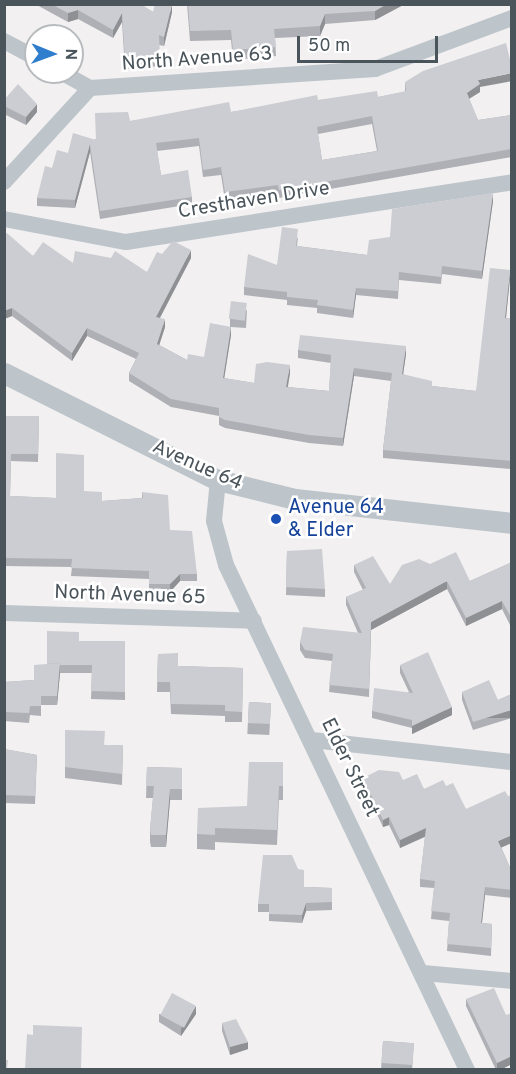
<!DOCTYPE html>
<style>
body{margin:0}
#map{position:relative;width:516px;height:1074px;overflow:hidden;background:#f2f0f0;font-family:Overpass,sans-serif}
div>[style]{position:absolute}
.minor>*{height:16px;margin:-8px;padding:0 8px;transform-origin:8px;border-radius:8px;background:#bdc5cb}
.tertiary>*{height:21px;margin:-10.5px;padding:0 10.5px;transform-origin:10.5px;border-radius:10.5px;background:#bdc5cb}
.wall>*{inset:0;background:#afb0b5;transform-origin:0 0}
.shaded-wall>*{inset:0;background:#8e9093;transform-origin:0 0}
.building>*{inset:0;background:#cbcdd2;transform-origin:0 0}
.dots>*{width:16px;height:16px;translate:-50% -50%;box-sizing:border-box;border:3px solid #fff;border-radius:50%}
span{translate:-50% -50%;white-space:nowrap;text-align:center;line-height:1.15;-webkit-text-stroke:5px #fff;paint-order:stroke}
.street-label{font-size:20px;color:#4a545b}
.transit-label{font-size:20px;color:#164399}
.left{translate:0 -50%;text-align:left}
.frame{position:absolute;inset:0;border:6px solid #4a545b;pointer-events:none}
.north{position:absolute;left:24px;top:24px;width:60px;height:60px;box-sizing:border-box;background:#fff;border:2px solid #b7bbbd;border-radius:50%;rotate:91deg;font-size:16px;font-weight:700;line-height:24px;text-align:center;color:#4a545b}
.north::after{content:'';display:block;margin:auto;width:21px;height:27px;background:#2f7ecd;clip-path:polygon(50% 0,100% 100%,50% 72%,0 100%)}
.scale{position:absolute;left:297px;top:36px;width:141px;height:27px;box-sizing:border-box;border:3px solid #4a545b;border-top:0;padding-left:8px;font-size:18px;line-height:21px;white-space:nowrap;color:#4a545b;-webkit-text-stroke:4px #fff;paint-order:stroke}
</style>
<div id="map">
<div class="minor">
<i style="left:4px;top:41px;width:36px;rotate:28deg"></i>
<i style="left:61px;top:72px;width:33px;rotate:29deg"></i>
<i style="left:90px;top:88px;width:286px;rotate:-3.8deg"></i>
<i style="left:375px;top:69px;width:146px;rotate:-20.4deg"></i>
<i style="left:4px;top:182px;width:127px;rotate:-47.5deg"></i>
<i style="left:4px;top:219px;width:124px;rotate:10.7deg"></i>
<i style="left:126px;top:242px;width:391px;rotate:-8.8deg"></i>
<i style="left:218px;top:480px;width:41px;rotate:95.6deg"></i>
<i style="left:214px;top:521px;width:46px;rotate:74.7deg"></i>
<i style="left:226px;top:565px;width:560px;rotate:64.49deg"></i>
<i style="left:4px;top:613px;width:250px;rotate:1.8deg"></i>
<i style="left:312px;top:740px;width:201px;rotate:6.3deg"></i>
<i style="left:423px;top:973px;width:89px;rotate:5.1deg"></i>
</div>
<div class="tertiary">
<i style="left:4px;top:373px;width:239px;rotate:26.6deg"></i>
<i style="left:218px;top:480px;width:79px;rotate:13.9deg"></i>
<i style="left:295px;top:499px;width:218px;rotate:6.3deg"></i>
</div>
<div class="wall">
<i style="clip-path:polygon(35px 4px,140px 4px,153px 12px,172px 12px,164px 46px,159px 45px,160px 66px,125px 69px,122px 22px,113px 38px,78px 19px,68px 22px)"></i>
<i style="clip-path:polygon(187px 4px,405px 4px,375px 20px,325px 24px,320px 36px,275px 38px,276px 56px,233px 60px,231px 40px,190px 41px)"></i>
<i style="clip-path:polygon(evenodd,405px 82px,480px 87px,480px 92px,469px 99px,478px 120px,512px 115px,512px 157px,279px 198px,278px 193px,225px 200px,221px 175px,203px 177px,199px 146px,157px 151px,161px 175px,192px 197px,192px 204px,100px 219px,90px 152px,75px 208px,37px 206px,37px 198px,52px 168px,68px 153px,96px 139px,130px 121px,231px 112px,318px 100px,378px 97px,405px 92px,405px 82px,372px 124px,377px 151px,322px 160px,318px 134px,372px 124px)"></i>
<i style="clip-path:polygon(4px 100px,37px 112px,26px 125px,4px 114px)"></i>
<i style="clip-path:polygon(493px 201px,482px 279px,442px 274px,441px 284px,399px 280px,398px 299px,356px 295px,353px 318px,317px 313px,317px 308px,287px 305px,287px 300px,244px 295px,244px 287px,277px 265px,298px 237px,297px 246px,367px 255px,390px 237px)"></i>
<i style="clip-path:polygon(4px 236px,33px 256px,73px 263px,147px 272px,162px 254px,191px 258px,160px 318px,165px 327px,159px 345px,187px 360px,204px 357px,230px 327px,230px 319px,247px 310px,246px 328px,231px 327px,231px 335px,224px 378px,254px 383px,290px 373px,288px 387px,329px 391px,331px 363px,298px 358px,298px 350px,406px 354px,403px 374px,432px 386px,476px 391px,510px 278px,506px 318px,512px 319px,512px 476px,511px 469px,383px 458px,383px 450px,391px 381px,354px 376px,343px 446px,309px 443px,225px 428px,219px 425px,219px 416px,171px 407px,129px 381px,129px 373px,136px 359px,87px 336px,72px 361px,12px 316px,4px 319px)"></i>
<i style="clip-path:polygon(4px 416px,39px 416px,38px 462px,11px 461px,10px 496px,56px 498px,84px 491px,102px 501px,142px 498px,142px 492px,170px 530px,197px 574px,197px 581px,180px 581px,170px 592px,149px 592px,149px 579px,71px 576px,72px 567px,4px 566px)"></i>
<i style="clip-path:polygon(287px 551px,325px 589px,325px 597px,286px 595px)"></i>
<i style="clip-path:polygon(512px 562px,511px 627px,502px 609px,466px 626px,447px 589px,371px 630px,369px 697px,329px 692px,332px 661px,305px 658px,300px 650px,300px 642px,358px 633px,346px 605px,346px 597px,363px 590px,354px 572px,354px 565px,390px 584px,470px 581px)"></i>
<i style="clip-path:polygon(79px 641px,125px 641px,125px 700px,91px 699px,92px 673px,60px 673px,57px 705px,41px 705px,41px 716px,30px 715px,29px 723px,4px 721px,4px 682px,34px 680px,47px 664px)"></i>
<i style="clip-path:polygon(158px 654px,178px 666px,243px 668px,242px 722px,225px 722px,225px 716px,171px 714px,170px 692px,157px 692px)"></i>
<i style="clip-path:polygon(400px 665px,452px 715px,412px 734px,412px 728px,372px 718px,372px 711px,409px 692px,400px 673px)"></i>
<i style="clip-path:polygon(462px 692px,498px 700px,512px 694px,512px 718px,473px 730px,462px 700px)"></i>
<i style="left:249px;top:702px;width:22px;height:32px;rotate:3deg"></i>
<i style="clip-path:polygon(65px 730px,105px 745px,123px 745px,122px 785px,65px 778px)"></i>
<i style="clip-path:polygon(4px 749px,37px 755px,35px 804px,4px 803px)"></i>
<i style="clip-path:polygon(283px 762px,283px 800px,279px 800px,277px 845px,215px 842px,215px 850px,197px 849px,197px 834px,247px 806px)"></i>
<i style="clip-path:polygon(147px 767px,182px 768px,182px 800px,170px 800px,166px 847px,151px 847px,150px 842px,150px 830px,153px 798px,146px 798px)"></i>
<i style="clip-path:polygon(363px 778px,403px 780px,424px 789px,446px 786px,466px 809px,501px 847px,512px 872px,512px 898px,485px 895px,482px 923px,492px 924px,491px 956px,447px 951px,449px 921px,431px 919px,434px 888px,420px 887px,420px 879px,425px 837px,400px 848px,389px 825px,383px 827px,363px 785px)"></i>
<i style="clip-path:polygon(304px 887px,332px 888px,332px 910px,306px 911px,302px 923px,269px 921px,269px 912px,258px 912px,258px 904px)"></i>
<i style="clip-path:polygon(466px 999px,506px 1015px,512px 1064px,500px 1070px,496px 1070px,466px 1006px)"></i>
<i style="clip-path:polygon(159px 1014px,196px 1014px,181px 1036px,159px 1022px)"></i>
<i style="clip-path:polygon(222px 1023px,248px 1049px,230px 1055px,222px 1031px)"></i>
<i style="left:383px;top:1041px;width:31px;height:29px;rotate:4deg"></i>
</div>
<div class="shaded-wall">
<i style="clip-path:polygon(172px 4px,172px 12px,164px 46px,164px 37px)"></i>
<i style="clip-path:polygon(387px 4px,405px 4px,375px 20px,375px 11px)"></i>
<i style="clip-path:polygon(78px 10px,78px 19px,68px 22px,68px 13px)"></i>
<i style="clip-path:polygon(122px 13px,122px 22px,113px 38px,113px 30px)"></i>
<i style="clip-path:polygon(325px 14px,325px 24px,320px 36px,320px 26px)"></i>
<i style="clip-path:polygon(512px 73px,512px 81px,480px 87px,480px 92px,467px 100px,467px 93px,478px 80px)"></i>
<i style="clip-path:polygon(37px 104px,37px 112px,26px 125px,26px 117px)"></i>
<i style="clip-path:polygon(90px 144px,90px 152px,75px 208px,75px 200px)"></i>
<i style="clip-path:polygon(493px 193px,493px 201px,482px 279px,482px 271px)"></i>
<i style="clip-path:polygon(191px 250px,191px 258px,156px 325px,156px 317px)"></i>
<i style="clip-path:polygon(510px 270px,510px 278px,505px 327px,505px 318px)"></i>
<i style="clip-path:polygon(356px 288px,356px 295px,353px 318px,353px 310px)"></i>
<i style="clip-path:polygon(12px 308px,12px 316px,4px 319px,4px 311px)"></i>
<i style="clip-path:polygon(165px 319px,165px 327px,157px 352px,157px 344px)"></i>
<i style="clip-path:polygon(231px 327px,231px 335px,223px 386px,223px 378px)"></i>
<i style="clip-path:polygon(87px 328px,87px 336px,72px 361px,72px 353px)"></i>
<i style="clip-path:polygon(406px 346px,406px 354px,402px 382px,402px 374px)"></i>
<i style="clip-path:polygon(290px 365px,290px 373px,286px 395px,286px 387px)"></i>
<i style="clip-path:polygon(354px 368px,354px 376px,343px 446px,343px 438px)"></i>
<i style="clip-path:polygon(180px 574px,180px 581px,170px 592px,170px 584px)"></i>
<i style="clip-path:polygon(447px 581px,447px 589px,371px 630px,369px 697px,371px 622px)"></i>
<i style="clip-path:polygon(502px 601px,502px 609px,466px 626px,466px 618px)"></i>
<i style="clip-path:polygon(60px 663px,60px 673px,57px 705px,57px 696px)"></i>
<i style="clip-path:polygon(452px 707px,452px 715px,412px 734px,412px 726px)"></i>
<i style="left:512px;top:710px;width:8px;height:41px;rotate:90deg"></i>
<i style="clip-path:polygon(170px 789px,170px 800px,166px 847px,166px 835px)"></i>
<i style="clip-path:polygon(389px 817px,389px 825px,383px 827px,383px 820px)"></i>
<i style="clip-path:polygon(426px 828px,426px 836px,400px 848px,400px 840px)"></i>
<i style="clip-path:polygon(512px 835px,512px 843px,498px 849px,498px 841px)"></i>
<i style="clip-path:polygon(485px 887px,485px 895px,481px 931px,481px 923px)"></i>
<i style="clip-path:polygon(306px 903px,306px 911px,302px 923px,302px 915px)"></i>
<i style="clip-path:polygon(196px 1006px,196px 1014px,181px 1036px,181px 1029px)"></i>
<i style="clip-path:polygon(248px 1042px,248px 1049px,230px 1055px,230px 1047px)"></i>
<i style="clip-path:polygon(512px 1056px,512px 1064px,500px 1070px,497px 1070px,497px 1063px)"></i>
</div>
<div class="building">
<i style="clip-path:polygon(51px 4px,140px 4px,153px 12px,155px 4px,172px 4px,164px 37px,159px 35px,160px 57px,125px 60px,122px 13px,113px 30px,78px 10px,68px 13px)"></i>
<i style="clip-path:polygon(188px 4px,387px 4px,375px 11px,325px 14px,320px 26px,274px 29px,276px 47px,233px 50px,231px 30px,190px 31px)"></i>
<i style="clip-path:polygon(evenodd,506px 43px,512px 68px,512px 73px,478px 80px,480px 84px,467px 93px,478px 120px,512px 115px,512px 149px,279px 190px,278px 185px,225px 192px,221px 167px,203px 170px,199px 138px,156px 143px,161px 175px,188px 170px,192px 197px,100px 211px,90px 144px,75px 200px,37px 198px,45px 166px,52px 168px,57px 150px,68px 153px,73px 133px,96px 140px,95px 113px,128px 112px,130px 121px,229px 102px,231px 112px,317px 95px,318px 100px,377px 91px,378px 97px,406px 91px,405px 82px,423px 71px,506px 43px,372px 116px,378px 151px,322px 160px,317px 127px,372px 116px)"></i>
<i style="clip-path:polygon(18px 84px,37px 104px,26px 117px,4px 106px,4px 100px)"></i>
<i style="clip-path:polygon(493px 193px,482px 271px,442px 266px,441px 277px,399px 272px,398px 291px,356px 288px,353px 310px,317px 305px,318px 300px,287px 297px,287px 292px,244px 287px,248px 254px,277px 265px,282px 227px,298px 229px,296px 246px,367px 255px,369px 240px,390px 237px,392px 209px)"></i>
<i style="clip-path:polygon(7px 233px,33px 256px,43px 242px,73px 263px,75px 251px,111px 258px,115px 251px,147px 272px,157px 252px,162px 254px,173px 241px,191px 250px,156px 317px,165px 319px,157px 344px,187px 360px,188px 354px,204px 357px,210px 323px,231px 327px,223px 378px,254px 383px,256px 364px,267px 362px,290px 365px,286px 387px,329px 391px,331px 355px,298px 350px,300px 335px,406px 346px,402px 374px,432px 381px,432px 386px,476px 391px,490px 268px,510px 270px,505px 318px,512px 319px,512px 461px,383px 450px,392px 373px,354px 368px,343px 438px,309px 435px,225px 420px,219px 417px,219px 408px,171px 399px,129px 373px,139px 353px,87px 328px,72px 353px,12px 308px,4px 311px,4px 236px)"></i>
<i style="left:231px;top:301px;width:16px;height:18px;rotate:7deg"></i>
<i style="clip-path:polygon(4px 416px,39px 416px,38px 454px,11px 454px,10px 496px,56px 498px,56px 453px,84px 455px,84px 491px,102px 492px,102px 501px,143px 498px,142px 492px,168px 495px,170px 530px,192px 531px,197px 574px,180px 574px,170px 584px,149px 584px,149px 571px,71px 568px,72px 559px,4px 558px)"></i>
<i style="clip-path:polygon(322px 549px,325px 589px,286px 587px,287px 551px)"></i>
<i style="clip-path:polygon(456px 552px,470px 581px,512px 562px,512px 619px,502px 601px,466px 618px,447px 581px,371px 622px,369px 689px,329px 685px,333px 654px,305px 650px,300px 642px,303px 627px,362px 633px,346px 597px,366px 588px,354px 565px,373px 556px,390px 584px,402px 565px,419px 559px,430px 564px)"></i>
<i style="clip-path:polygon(47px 631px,79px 632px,79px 641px,125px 641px,125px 692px,91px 691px,92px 665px,60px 665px,60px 663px,47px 664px)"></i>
<i style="clip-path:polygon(428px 652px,452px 707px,412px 726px,412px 720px,372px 711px,374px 688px,413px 693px,400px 665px)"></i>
<i style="clip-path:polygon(178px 653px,178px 666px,243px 668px,242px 712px,225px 711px,225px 705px,171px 704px,170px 682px,157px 682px,158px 654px)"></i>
<i style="clip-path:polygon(60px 663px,57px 696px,41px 696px,41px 706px,30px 706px,29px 713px,4px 712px,4px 682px,34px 680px,34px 665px)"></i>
<i style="clip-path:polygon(489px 680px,498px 700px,512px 694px,512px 710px,473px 722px,462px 692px)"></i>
<i style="left:249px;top:702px;width:22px;height:21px;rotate:3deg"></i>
<i style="clip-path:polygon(65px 730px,105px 731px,104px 745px,123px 745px,122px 774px,65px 767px)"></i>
<i style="clip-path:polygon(4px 749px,37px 755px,35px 796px,4px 795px)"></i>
<i style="clip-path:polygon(249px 762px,283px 762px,283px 786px,279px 786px,277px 830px,215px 828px,215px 835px,197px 834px,198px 808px,247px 806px)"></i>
<i style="clip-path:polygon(147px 767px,182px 768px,182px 789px,170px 789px,166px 835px,151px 835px,150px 830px,154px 786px,146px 786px)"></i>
<i style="clip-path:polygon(379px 770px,399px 772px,403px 780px,417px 774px,424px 789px,443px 780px,446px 786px,453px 783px,466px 809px,505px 791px,508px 796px,512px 795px,512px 835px,498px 841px,512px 872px,512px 890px,485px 887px,481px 923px,492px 924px,491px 948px,447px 944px,450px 913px,431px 911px,435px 881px,420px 879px,426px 828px,400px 840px,389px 817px,383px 820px,363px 778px)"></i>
<i style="clip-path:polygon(263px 855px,292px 855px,298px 869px,304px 870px,304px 887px,332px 888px,332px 902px,306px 903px,302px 915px,269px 914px,269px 904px,258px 904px)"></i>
<i style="clip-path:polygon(494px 988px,506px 1015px,512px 1013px,512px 1056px,497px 1063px,466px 999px)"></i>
<i style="left:172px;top:993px;width:27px;height:25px;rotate:28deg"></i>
<i style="clip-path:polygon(236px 1019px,248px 1042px,230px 1047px,222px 1023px)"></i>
<i style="clip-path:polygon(33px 1025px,82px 1027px,81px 1070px,25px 1069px,27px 1034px,33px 1035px)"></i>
<i style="left:383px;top:1041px;width:31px;height:22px;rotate:4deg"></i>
<i style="clip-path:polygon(4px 1060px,8px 1060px,7px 1070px,4px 1070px)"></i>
</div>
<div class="dots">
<i style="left:276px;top:519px;background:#1a4fb4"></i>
</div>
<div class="street-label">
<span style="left:197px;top:60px;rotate:-4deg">North Avenue 63</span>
<span style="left:254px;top:201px;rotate:-9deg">Cresthaven Drive</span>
<span style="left:197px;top:466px;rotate:24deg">Avenue 64</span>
<span style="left:130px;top:596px;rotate:2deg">North Avenue 65</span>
<span style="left:349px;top:768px;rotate:64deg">Elder Street</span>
</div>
<div class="transit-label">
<span class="left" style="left:288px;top:520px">Avenue 64<br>&amp; Elder</span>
</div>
<div class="frame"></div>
<div class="north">N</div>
<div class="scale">50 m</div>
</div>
